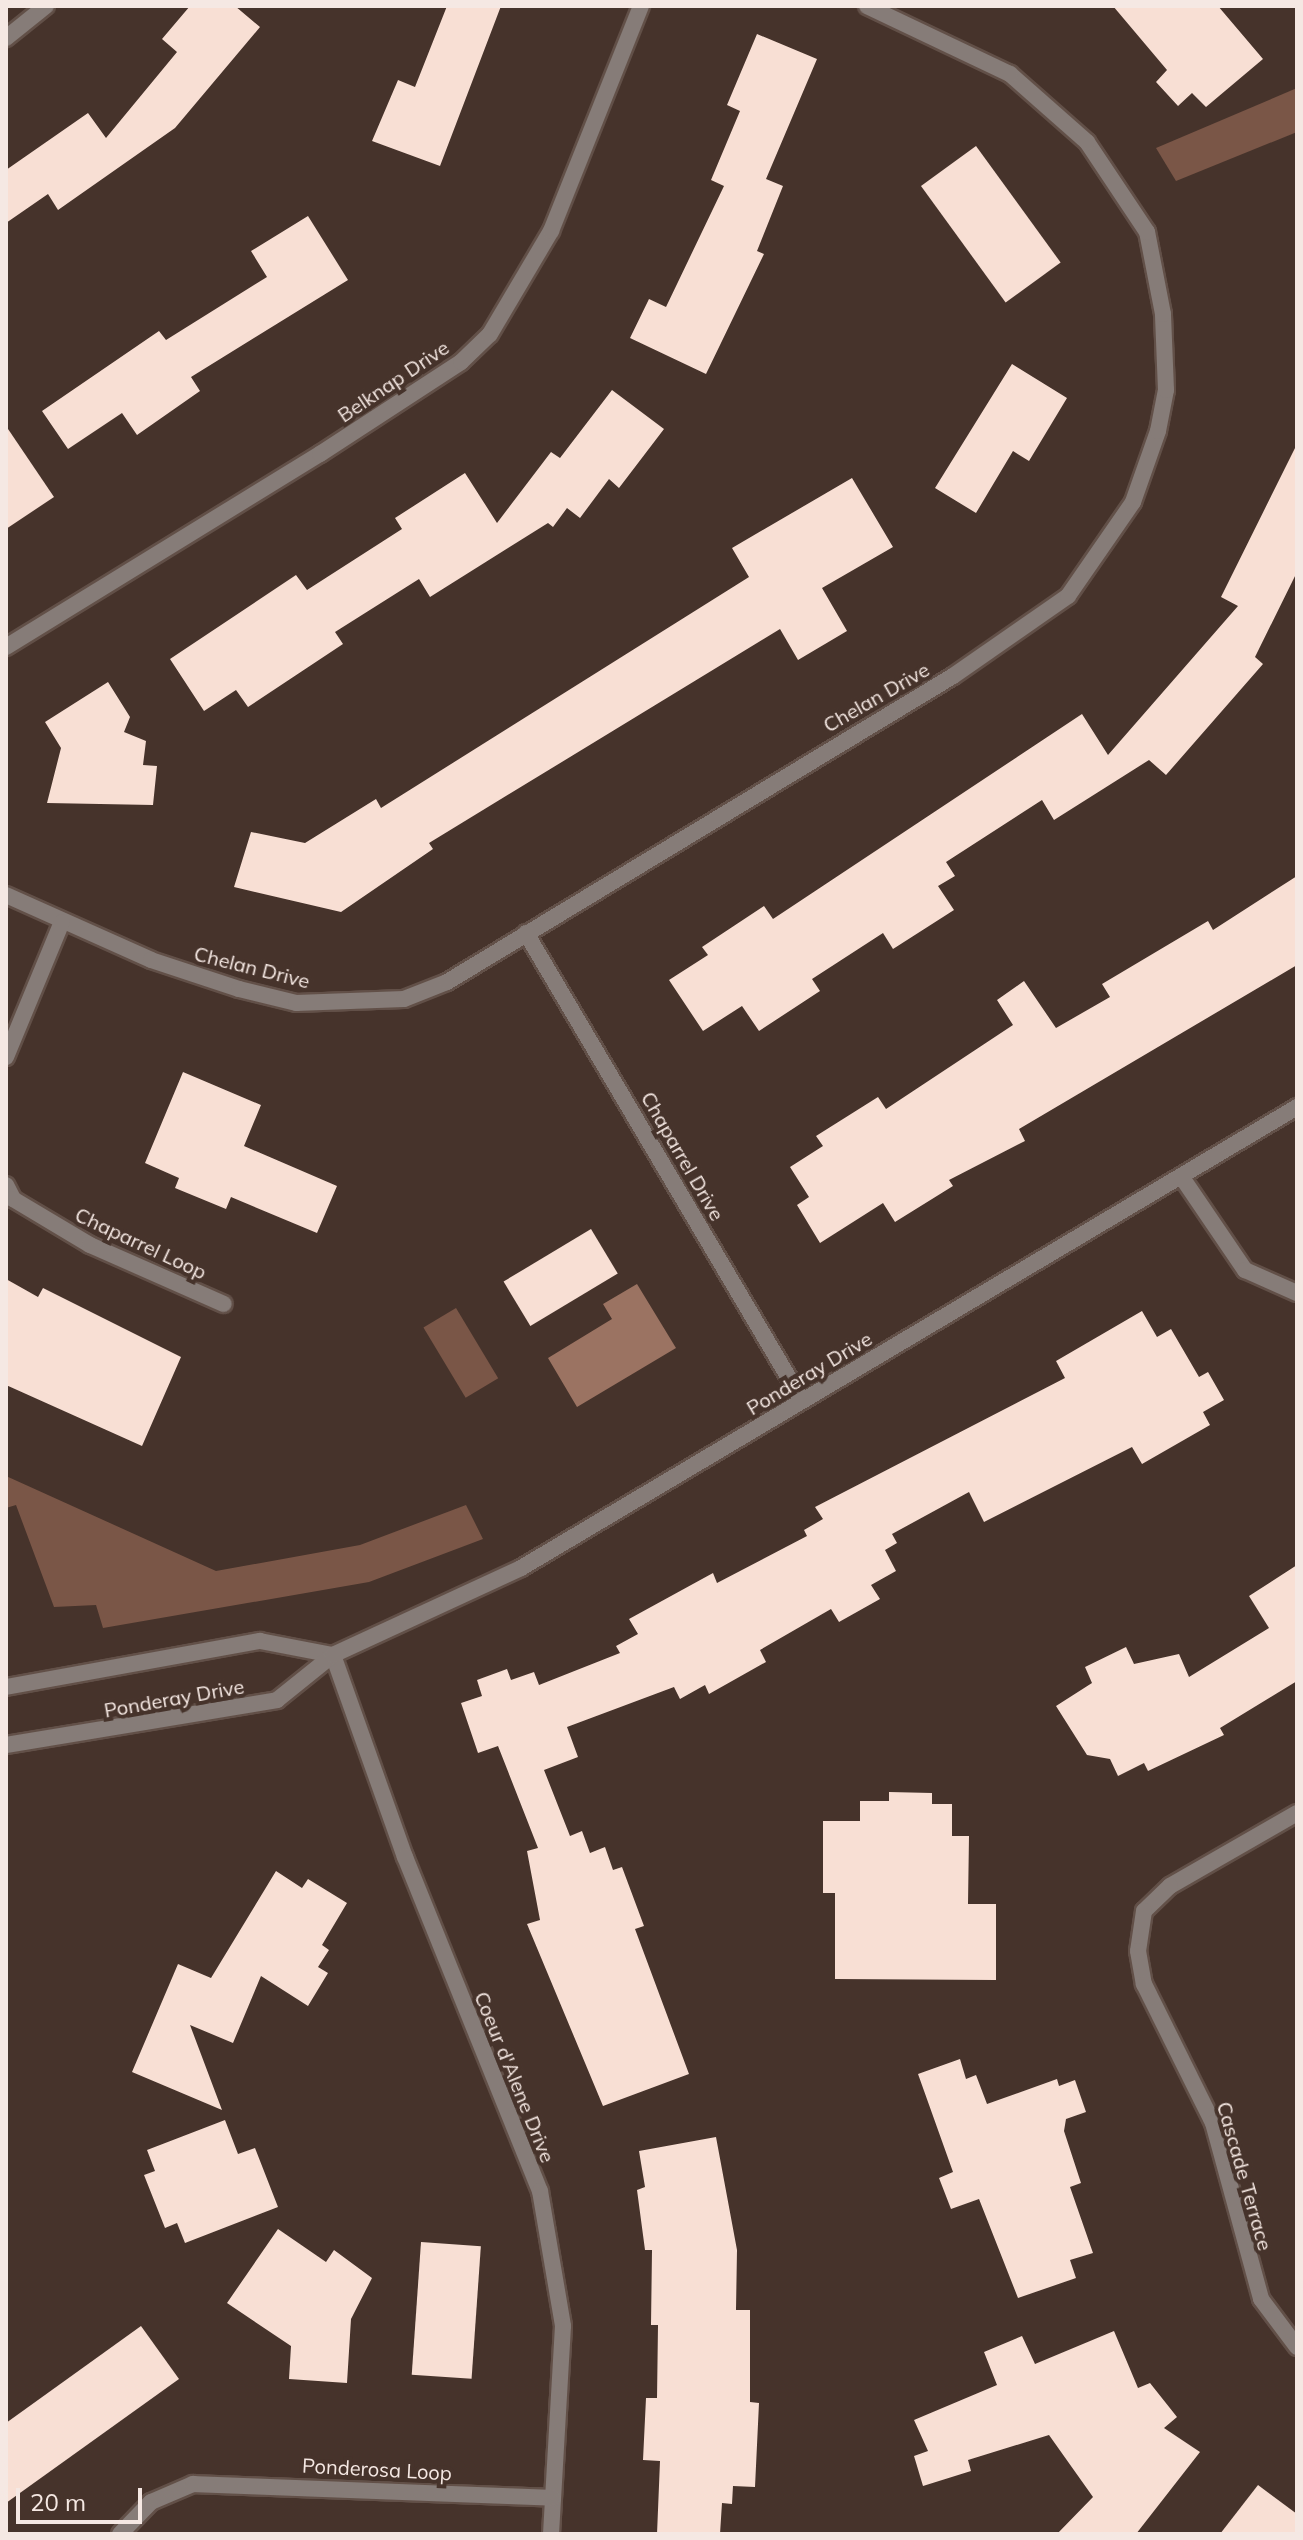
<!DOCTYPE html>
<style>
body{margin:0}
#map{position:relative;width:1303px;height:2540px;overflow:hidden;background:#46332b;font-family:Mulish,sans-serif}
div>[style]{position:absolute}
.green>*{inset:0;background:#7a5647;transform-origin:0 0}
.water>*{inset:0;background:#9b7362}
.building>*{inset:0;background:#f8dfd4;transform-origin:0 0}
.roads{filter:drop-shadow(2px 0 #625048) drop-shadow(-2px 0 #625048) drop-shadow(0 2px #625048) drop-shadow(0 -2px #625048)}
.minor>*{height:16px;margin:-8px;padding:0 8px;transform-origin:8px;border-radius:8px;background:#867c78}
span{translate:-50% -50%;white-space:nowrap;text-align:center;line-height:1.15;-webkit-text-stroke:8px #46332b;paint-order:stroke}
.street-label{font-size:20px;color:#f5e8e3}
.frame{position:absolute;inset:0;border:8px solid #f5e8e3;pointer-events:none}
.scale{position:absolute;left:16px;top:2488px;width:126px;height:36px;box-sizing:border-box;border:4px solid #f5e8e3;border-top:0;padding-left:10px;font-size:24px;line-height:28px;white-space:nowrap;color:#f5e8e3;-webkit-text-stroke:6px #46332b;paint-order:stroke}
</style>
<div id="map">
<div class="green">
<i style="clip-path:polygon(1297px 88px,1297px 132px,1176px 181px,1156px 148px)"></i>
<i style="left:456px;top:1308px;width:82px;height:38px;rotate:59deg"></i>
<i style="clip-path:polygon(6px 1476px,216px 1571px,360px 1545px,466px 1505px,483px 1539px,369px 1582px,103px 1628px,96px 1605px,54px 1607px,16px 1505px,6px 1508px)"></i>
</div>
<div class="water">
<i style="clip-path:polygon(637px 1284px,676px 1348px,577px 1407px,548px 1358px,612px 1319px,603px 1304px)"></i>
</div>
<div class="building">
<i style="clip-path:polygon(190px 6px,235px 6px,260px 27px,175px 128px,58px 210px,48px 194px,6px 223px,6px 170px,88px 113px,106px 138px,177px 52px,162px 39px)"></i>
<i style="clip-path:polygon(447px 6px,501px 6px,440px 166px,372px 141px,398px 80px,415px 87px)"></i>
<i style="clip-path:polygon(1113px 6px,1218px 6px,1263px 59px,1206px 107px,1192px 93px,1178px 106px,1156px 82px,1167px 70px)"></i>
<i style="clip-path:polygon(757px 34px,817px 59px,766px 179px,783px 186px,757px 251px,764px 254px,706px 374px,630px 338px,649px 299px,666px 307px,724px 186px,711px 180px,740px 111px,727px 105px)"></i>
<i style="left:976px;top:146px;width:144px;height:68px;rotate:54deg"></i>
<i style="clip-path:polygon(308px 216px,348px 280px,191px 377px,200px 391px,137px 435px,122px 413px,68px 449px,42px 411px,159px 331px,166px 340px,267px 277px,251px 251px)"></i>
<i style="clip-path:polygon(1012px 364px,1067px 398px,1029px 461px,1013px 451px,976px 513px,935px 488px)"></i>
<i style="clip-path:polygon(612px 390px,664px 429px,619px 488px,609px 479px,580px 518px,567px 508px,553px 527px,548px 523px,430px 597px,419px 579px,335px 632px,343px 644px,248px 707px,236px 690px,204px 711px,170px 659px,296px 575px,307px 590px,402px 529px,395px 518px,465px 473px,497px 523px,551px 452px,560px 458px)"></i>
<i style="clip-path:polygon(6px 426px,54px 497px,6px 529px)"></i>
<i style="clip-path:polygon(1297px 444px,1297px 572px,1255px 657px,1263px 664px,1166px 775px,1149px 760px,1054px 820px,1042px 800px,946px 862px,955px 876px,938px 886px,954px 910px,893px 949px,883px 933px,812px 979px,820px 991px,759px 1031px,742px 1006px,703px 1031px,669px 980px,708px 955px,702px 947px,764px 906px,773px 919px,1082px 714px,1108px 755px,1238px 606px,1221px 597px)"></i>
<i style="clip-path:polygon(852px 478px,893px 547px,822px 588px,847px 631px,798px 660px,780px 629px,429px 843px,433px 849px,341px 912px,234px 887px,251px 832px,305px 843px,376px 799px,381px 808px,749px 577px,732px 548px)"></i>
<i style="clip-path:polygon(108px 682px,130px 717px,124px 732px,146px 741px,143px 765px,157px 766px,153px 805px,47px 803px,61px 748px,45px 722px)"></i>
<i style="clip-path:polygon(1297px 876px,1297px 965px,1019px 1129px,1025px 1141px,949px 1180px,953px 1186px,895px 1222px,883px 1203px,820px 1243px,797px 1205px,809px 1197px,790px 1167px,823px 1146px,816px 1136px,878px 1097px,886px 1109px,1013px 1025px,997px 1000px,1024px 981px,1056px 1028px,1110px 997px,1102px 984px,1208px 921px,1213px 930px)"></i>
<i style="clip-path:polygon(183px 1072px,261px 1105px,244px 1146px,337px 1186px,317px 1233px,231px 1197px,226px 1209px,175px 1188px,179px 1178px,145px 1163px)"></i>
<i style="left:591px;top:1229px;width:52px;height:102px;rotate:59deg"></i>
<i style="clip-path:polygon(6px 1279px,38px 1297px,43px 1288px,181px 1357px,142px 1446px,6px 1385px)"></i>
<i style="clip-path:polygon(1142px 1311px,1157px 1337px,1171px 1329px,1199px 1377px,1208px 1372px,1224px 1400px,1203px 1412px,1210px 1425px,1142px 1464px,1132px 1447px,984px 1522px,969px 1492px,892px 1534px,897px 1543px,885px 1550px,896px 1571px,871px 1585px,880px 1599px,839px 1622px,831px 1609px,760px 1650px,766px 1662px,709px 1694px,705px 1685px,680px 1699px,674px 1687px,567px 1727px,578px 1757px,544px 1770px,570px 1836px,582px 1831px,590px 1853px,605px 1847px,613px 1870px,622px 1867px,644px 1926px,635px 1929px,689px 2074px,603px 2106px,527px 1924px,540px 1920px,527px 1851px,538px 1848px,498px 1746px,478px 1753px,461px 1703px,482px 1696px,477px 1680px,507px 1669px,511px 1680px,534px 1672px,539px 1685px,620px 1653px,616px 1646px,638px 1634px,629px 1619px,713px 1573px,717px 1583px,807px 1536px,804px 1530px,823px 1519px,815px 1507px,1065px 1378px,1056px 1361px)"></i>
<i style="clip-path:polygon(1297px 1565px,1297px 1681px,1220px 1728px,1224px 1735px,1148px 1771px,1144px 1763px,1118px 1776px,1110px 1759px,1087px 1755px,1056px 1706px,1092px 1683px,1085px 1667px,1126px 1647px,1134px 1664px,1179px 1654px,1189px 1677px,1269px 1628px,1249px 1596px)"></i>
<i style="clip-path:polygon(889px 1792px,932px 1793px,932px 1804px,952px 1804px,952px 1836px,969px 1836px,968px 1904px,996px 1904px,996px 1980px,835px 1979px,835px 1893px,823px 1893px,823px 1821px,860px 1821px,860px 1801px,889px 1801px)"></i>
<i style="clip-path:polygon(276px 1871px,302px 1888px,308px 1879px,347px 1903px,322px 1945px,329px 1950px,318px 1967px,328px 1973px,308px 2006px,261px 1976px,233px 2043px,190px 2025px,222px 2110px,132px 2072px,178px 1964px,211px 1978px)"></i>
<i style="clip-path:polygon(960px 2059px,966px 2079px,976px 2075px,987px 2104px,1057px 2079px,1059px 2086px,1075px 2080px,1086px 2112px,1066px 2119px,1064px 2131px,1081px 2183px,1070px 2187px,1093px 2253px,1070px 2260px,1076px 2278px,1018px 2298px,979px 2199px,951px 2209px,939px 2178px,953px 2172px,918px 2074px)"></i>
<i style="clip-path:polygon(225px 2120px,238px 2154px,255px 2148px,278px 2207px,185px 2243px,177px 2223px,165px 2228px,144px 2175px,155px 2171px,147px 2150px)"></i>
<i style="clip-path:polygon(716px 2137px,737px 2250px,736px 2310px,750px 2310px,750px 2402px,759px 2403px,755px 2487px,733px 2486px,732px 2504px,722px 2503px,720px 2534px,657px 2534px,660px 2461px,643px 2460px,646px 2398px,657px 2398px,658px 2325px,651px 2325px,652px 2250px,645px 2250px,637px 2190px,645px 2187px,639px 2151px)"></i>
<i style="clip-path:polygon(278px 2229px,326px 2262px,334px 2250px,372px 2278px,351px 2319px,347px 2383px,289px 2379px,291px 2346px,227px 2303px)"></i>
<i style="left:421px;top:2242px;width:60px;height:133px;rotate:4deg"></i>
<i style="clip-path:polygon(141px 2326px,179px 2379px,6px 2503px,6px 2423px)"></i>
<i style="clip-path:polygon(1114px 2331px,1138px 2388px,1150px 2383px,1177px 2417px,1164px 2428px,1200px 2452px,1136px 2534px,1057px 2534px,1093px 2497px,1049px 2435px,968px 2460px,971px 2471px,923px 2486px,914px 2456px,928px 2451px,914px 2420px,997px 2385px,984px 2352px,1022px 2336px,1035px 2364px)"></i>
<i style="clip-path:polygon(1258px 2485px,1297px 2514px,1297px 2534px,1220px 2534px)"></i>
</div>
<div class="roads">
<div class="minor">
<i style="left:6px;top:38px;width:51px;rotate:-38.7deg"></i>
<i style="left:6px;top:647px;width:369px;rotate:-31.6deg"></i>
<i style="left:320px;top:454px;width:168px;rotate:-33.1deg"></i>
<i style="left:461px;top:362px;width:40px;rotate:-44deg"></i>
<i style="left:490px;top:334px;width:120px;rotate:-59.4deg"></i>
<i style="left:551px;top:231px;width:242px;rotate:-68.2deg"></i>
<i style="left:6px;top:895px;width:159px;rotate:24.1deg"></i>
<i style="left:151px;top:960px;width:93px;rotate:18.2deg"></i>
<i style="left:239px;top:989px;width:59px;rotate:13.8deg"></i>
<i style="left:296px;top:1003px;width:108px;rotate:-2.1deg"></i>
<i style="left:404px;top:999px;width:46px;rotate:-21.6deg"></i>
<i style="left:447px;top:982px;width:591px;rotate:-31.16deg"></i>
<i style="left:953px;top:676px;width:140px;rotate:-34.8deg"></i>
<i style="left:1068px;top:596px;width:114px;rotate:-55.3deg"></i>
<i style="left:1133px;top:502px;width:75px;rotate:-70.6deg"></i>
<i style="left:1158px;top:431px;width:42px;rotate:-79deg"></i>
<i style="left:1166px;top:390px;width:76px;rotate:-92.3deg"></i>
<i style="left:1163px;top:314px;width:84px;rotate:-101deg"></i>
<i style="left:1147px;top:232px;width:108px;rotate:-123.7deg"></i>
<i style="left:1087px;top:142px;width:103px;rotate:-138.6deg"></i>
<i style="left:1010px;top:74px;width:158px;rotate:-154.6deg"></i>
<i style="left:526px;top:933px;width:542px;rotate:59.42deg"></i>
<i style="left:6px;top:1057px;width:146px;rotate:-67.5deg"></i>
<i style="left:1181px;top:1176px;width:114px;rotate:55.8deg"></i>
<i style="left:1245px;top:1270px;width:57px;rotate:23.9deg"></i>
<i style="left:6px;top:1185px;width:16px;rotate:63deg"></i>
<i style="left:13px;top:1199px;width:90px;rotate:30.9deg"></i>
<i style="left:90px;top:1245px;width:146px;rotate:23.8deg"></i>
<i style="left:333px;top:1655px;width:214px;rotate:70.4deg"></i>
<i style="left:405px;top:1857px;width:360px;rotate:68deg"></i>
<i style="left:540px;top:2191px;width:137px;rotate:80.3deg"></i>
<i style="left:563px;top:2326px;width:208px;rotate:93.3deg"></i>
<i style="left:6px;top:1687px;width:258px;rotate:-10.3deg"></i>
<i style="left:260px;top:1641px;width:74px;rotate:10.9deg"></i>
<i style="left:6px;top:1745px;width:275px;rotate:-9.4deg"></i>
<i style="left:277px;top:1700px;width:72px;rotate:-38.8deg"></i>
<i style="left:333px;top:1655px;width:207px;rotate:-24.8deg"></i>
<i style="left:521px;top:1568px;width:903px;rotate:-30.71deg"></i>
<i style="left:1297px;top:1813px;width:146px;rotate:150.1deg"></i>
<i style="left:1170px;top:1886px;width:36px;rotate:136deg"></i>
<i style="left:1144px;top:1911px;width:40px;rotate:98.5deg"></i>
<i style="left:1138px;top:1951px;width:34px;rotate:80deg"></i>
<i style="left:1144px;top:1984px;width:155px;rotate:63.6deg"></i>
<i style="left:1213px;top:2123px;width:182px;rotate:74.7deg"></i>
<i style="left:1261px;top:2299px;width:60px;rotate:53.1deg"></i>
<i style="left:120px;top:2534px;width:45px;rotate:-45.9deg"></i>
<i style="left:151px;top:2502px;width:46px;rotate:-23.2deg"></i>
<i style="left:193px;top:2484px;width:360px;rotate:2.2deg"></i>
</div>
</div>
<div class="street-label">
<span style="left:393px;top:381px;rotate:-34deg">Belknap Drive</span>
<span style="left:876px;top:697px;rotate:-30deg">Chelan Drive</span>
<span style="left:252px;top:967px;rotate:14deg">Chelan Drive</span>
<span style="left:683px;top:1156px;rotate:60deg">Chaparrel Drive</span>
<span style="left:141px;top:1243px;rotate:25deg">Chaparrel Loop</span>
<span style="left:809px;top:1373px;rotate:-31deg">Ponderay Drive</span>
<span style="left:174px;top:1698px;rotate:-10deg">Ponderay Drive</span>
<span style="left:515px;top:2077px;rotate:68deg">Coeur d'Alene Drive</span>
<span style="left:1245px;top:2176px;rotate:74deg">Cascade Terrace</span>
<span style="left:377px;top:2469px;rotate:3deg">Ponderosa Loop</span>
</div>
<div class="frame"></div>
<div class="scale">20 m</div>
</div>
